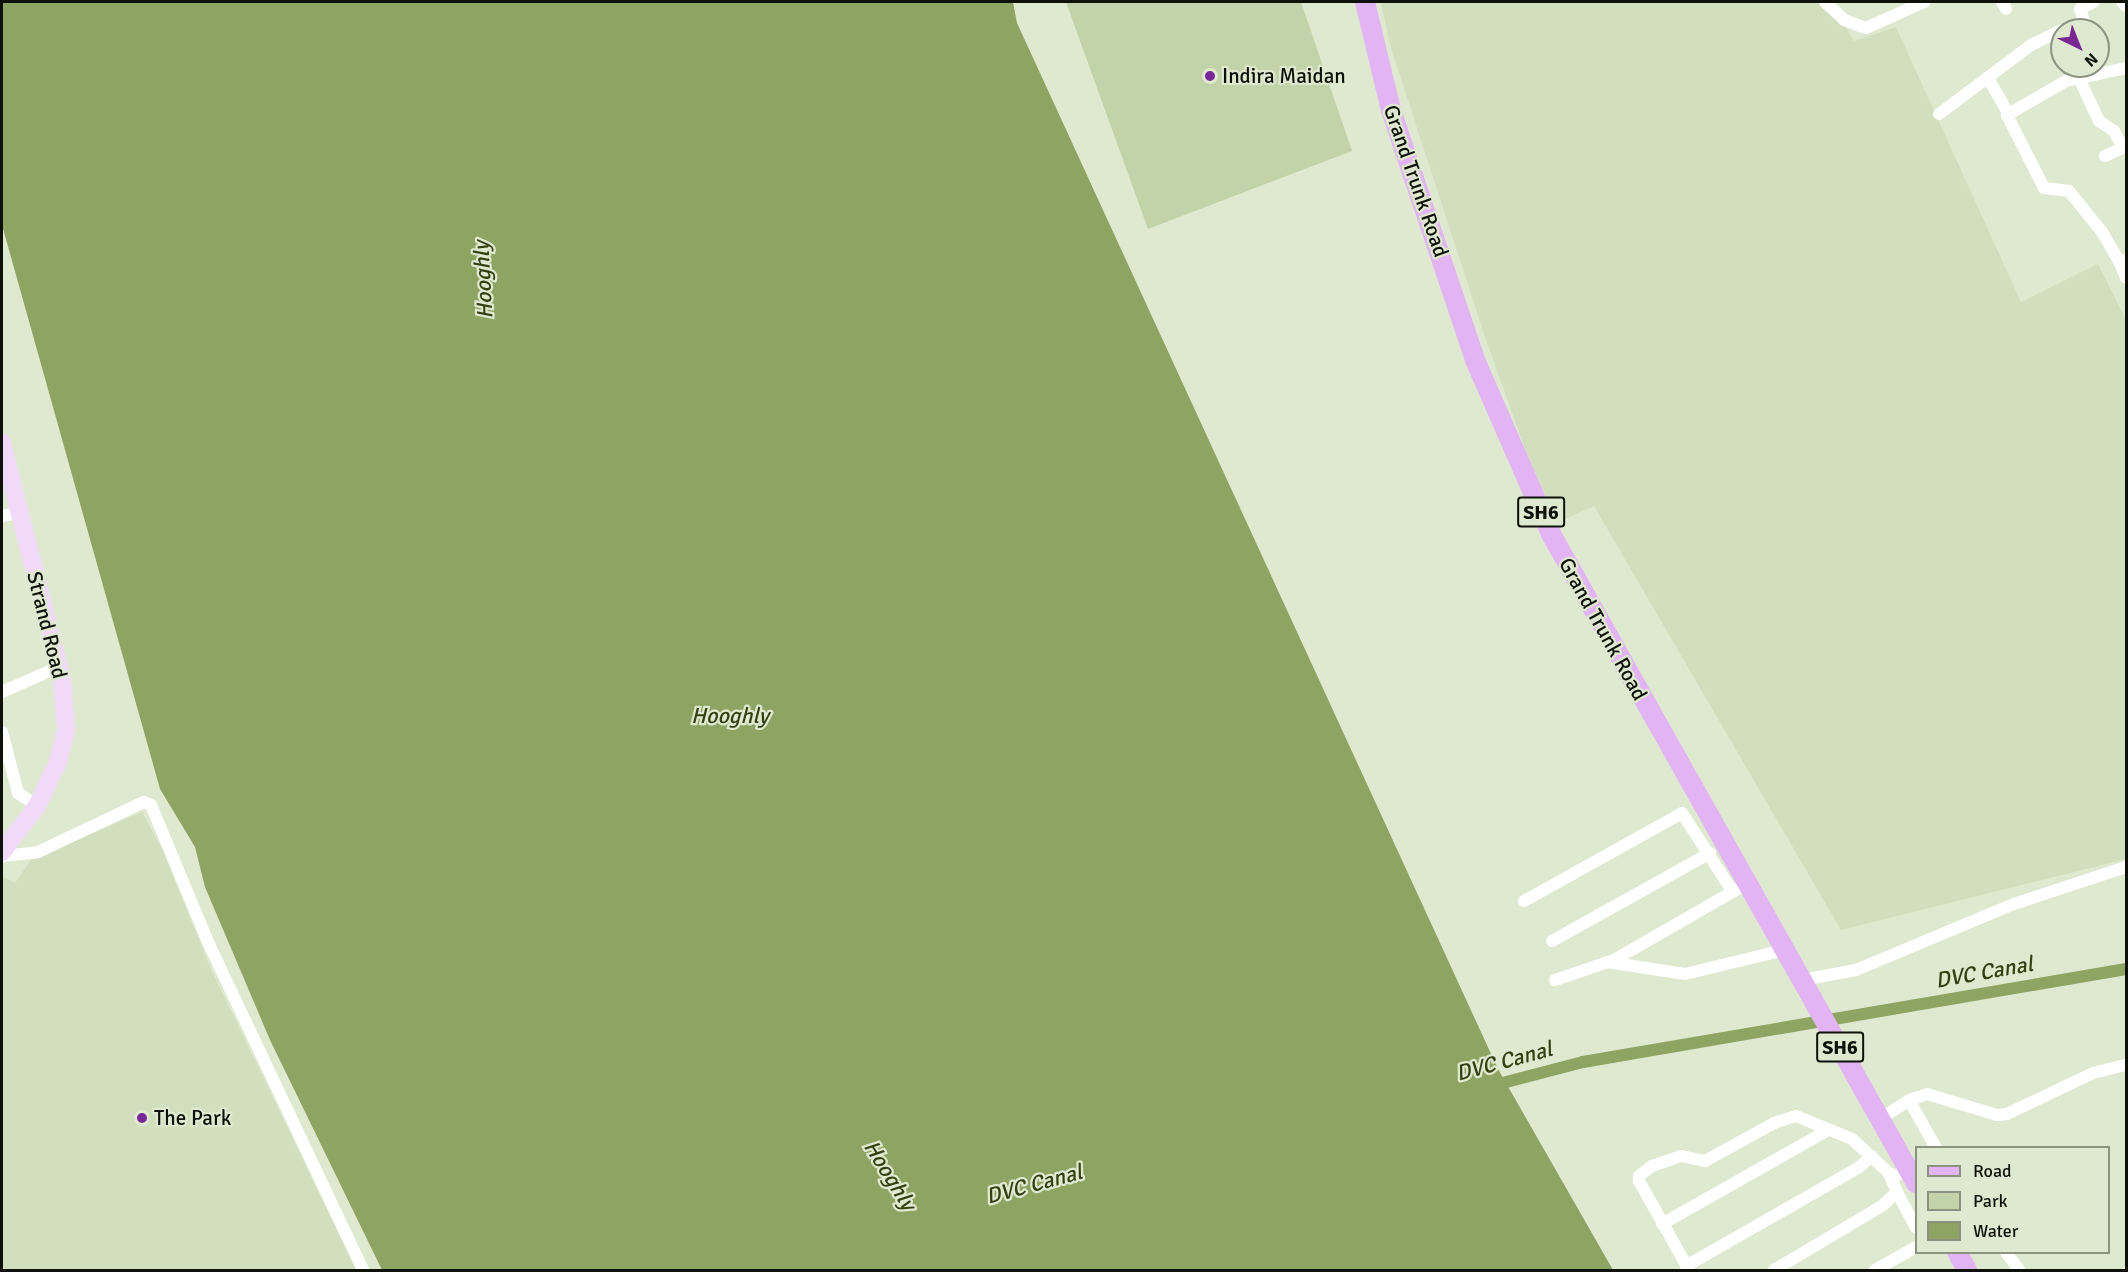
<!DOCTYPE html>
<style>
body{margin:0}
#map{position:relative;width:2128px;height:1272px;overflow:hidden;background:#dfe9d0;font-family:Signika,sans-serif}
div>[style]{position:absolute}
.built>*{inset:0;background:#d2debe}
.green>*{inset:0;background:#c2d2a9}
.water>*{inset:0;background:#8da463}
.canal>*{height:12px;margin:-6px;padding:0 6px;transform-origin:6px;border-radius:6px;background:#8da463}
.street>*{height:12px;margin:-6px;padding:0 6px;transform-origin:6px;border-radius:6px;background:#fff}
.secondary>*{height:18px;margin:-9px;padding:0 9px;transform-origin:9px;border-radius:9px;background:#f1daf9}
.primary>*{height:20px;margin:-10px;padding:0 10px;transform-origin:10px;border-radius:10px;background:#e2b4f4}
.dots>*{width:16px;height:16px;translate:-50% -50%;box-sizing:border-box;border:3px solid #dfe9d0;border-radius:50%}
span{translate:-50% -50%;white-space:nowrap;text-align:center;line-height:1.15;-webkit-text-stroke:4.5px #dfe9d0;paint-order:stroke}
.shield-label span{padding:2px 4px;background:#dfe9d0;border:2px solid;border-radius:4px;-webkit-text-stroke-width:0}
.shield-label{font-size:20px;color:#0e1109;font-weight:700}
.poi-label{font-size:21px;color:#0e1109}
.left{translate:0 -50%;text-align:left}
.street-label{font-size:21px;color:#0e1109}
.water-label{font-size:22px;color:#324111;font-style:italic}
.frame{position:absolute;inset:0;border:3px solid #0e1109;pointer-events:none}
.legend{position:absolute;left:1915px;top:1146px;width:195px;height:108px;box-sizing:border-box;background:#dfe9d0;border:2px solid #8b9380;margin:0;padding:8px 10px;list-style:none;font-size:18px;color:#0e1109}
.legend li{display:flex;align-items:center;gap:12px;height:30px}
.legend b{width:30px;border:2px solid #8b9380}
.north{position:absolute;left:2050px;top:18px;width:60px;height:60px;box-sizing:border-box;background:#dfe9d0;border:2px solid #8b9380;border-radius:50%;rotate:137deg;font-size:16px;font-weight:700;line-height:24px;text-align:center;color:#0e1109}
.north::after{content:'';display:block;margin:auto;width:21px;height:27px;background:#7a2796;clip-path:polygon(50% 0,100% 100%,50% 72%,0 100%)}
</style>
<div id="map">
<div class="built">
<i style="clip-path:polygon(1381px 2px,1831px 2px,1854px 41px,1896px 27px,2021px 302px,2098px 264px,2126px 320px,2126px 859px,1841px 930px,1594px 506px,1558px 522px,1528px 457px,1486px 340px,1390px 45px)"></i>
<i style="clip-path:polygon(142px 812px,163px 851px,210px 967px,356px 1270px,2px 1270px,2px 876px,15px 883px,31px 860px)"></i>
</div>
<div class="green">
<i style="clip-path:polygon(1066px 2px,1301px 2px,1352px 151px,1148px 229px)"></i>
</div>
<div class="water">
<i style="clip-path:polygon(2px 2px,1013px 2px,1017px 23px,1498px 1069px,1613px 1270px,382px 1270px,270px 1040px,205px 887px,195px 847px,160px 789px,2px 225px)"></i>
</div>
<div class="canal">
<i style="left:1491px;top:1086px;width:95px;rotate:-14.6deg"></i>
<i style="left:1583px;top:1062px;width:551px;rotate:-9.72deg"></i>
</div>
<div class="street">
<i style="left:1825px;top:2px;width:26px;rotate:43deg"></i>
<i style="left:1844px;top:20px;width:23px;rotate:20deg"></i>
<i style="left:1866px;top:28px;width:64px;rotate:-24.1deg"></i>
<i style="left:2002px;top:2px;width:8px;rotate:60deg"></i>
<i style="left:2122px;top:2px;width:6px;rotate:45deg"></i>
<i style="left:2063px;top:30px;width:23px;rotate:-23deg"></i>
<i style="left:2084px;top:21px;width:13px;rotate:-108deg"></i>
<i style="left:2080px;top:9px;width:15px;rotate:-28deg"></i>
<i style="left:2079px;top:78px;width:47px;rotate:65.1deg"></i>
<i style="left:2099px;top:121px;width:18px;rotate:34deg"></i>
<i style="left:2114px;top:131px;width:19px;rotate:62deg"></i>
<i style="left:1989px;top:80px;width:39px;rotate:60deg"></i>
<i style="left:1939px;top:114px;width:115px;rotate:-36.9deg"></i>
<i style="left:2031px;top:45px;width:34px;rotate:-26deg"></i>
<i style="left:2105px;top:156px;width:23px;rotate:-25deg"></i>
<i style="left:2125px;top:260px;width:6px;rotate:149deg"></i>
<i style="left:2120px;top:263px;width:16px;rotate:68deg"></i>
<i style="left:2120px;top:263px;width:36px;rotate:-120deg"></i>
<i style="left:2102px;top:232px;width:53px;rotate:-128.8deg"></i>
<i style="left:2069px;top:191px;width:25px;rotate:-173deg"></i>
<i style="left:2044px;top:188px;width:82px;rotate:-116.9deg"></i>
<i style="left:2007px;top:115px;width:68px;rotate:-30deg"></i>
<i style="left:2066px;top:81px;width:61px;rotate:-12.2deg"></i>
<i style="left:2px;top:516px;width:17px;rotate:-10deg"></i>
<i style="left:2px;top:692px;width:62px;rotate:-23.7deg"></i>
<i style="left:2px;top:732px;width:63px;rotate:75.3deg"></i>
<i style="left:18px;top:793px;width:23px;rotate:34deg"></i>
<i style="left:2px;top:856px;width:36px;rotate:-6deg"></i>
<i style="left:38px;top:852px;width:117px;rotate:-25.3deg"></i>
<i style="left:144px;top:802px;width:8px;rotate:23deg"></i>
<i style="left:151px;top:805px;width:148px;rotate:67.4deg"></i>
<i style="left:208px;top:942px;width:363px;rotate:64.7deg"></i>
<i style="left:1524px;top:901px;width:181px;rotate:-29.1deg"></i>
<i style="left:1682px;top:813px;width:94px;rotate:57.2deg"></i>
<i style="left:1552px;top:941px;width:181px;rotate:-29.1deg"></i>
<i style="left:1607px;top:962px;width:79px;rotate:8.7deg"></i>
<i style="left:1685px;top:974px;width:102px;rotate:-13.6deg"></i>
<i style="left:1555px;top:980px;width:62px;rotate:-18.7deg"></i>
<i style="left:1614px;top:960px;width:144px;rotate:-29.9deg"></i>
<i style="left:1802px;top:980px;width:55px;rotate:-10.5deg"></i>
<i style="left:1856px;top:970px;width:171px;rotate:-22.7deg"></i>
<i style="left:2014px;top:904px;width:118px;rotate:-18.3deg"></i>
<i style="left:1909px;top:1100px;width:55px;rotate:60.6deg"></i>
<i style="left:1880px;top:1119px;width:35px;rotate:-33deg"></i>
<i style="left:1909px;top:1100px;width:19px;rotate:-18deg"></i>
<i style="left:1927px;top:1094px;width:73px;rotate:16.7deg"></i>
<i style="left:1997px;top:1115px;width:10px;rotate:-6deg"></i>
<i style="left:2007px;top:1114px;width:95px;rotate:-25.5deg"></i>
<i style="left:2093px;top:1073px;width:34px;rotate:-14deg"></i>
<i style="left:1897px;top:1192px;width:40px;rotate:62deg"></i>
<i style="left:1662px;top:1224px;width:191px;rotate:-29.5deg"></i>
<i style="left:2006px;top:1252px;width:22px;rotate:54deg"></i>
<i style="left:1686px;top:1266px;width:198px;rotate:-29.7deg"></i>
<i style="left:1858px;top:1168px;width:18px;rotate:-41deg"></i>
<i style="left:1689px;top:1270px;width:102px;rotate:-119.3deg"></i>
<i style="left:1639px;top:1181px;width:5px;rotate:-90deg"></i>
<i style="left:1639px;top:1176px;width:16px;rotate:-38deg"></i>
<i style="left:1652px;top:1166px;width:31px;rotate:-19deg"></i>
<i style="left:1681px;top:1156px;width:25px;rotate:12deg"></i>
<i style="left:1705px;top:1161px;width:79px;rotate:-28.8deg"></i>
<i style="left:1774px;top:1123px;width:23px;rotate:-18deg"></i>
<i style="left:1796px;top:1116px;width:61px;rotate:22.3deg"></i>
<i style="left:1852px;top:1139px;width:50px;rotate:42.6deg"></i>
<i style="left:1889px;top:1173px;width:7px;rotate:27deg"></i>
<i style="left:1895px;top:1176px;width:15px;rotate:-23deg"></i>
<i style="left:1774px;top:1270px;width:126px;rotate:-30.7deg"></i>
<i style="left:1882px;top:1206px;width:21px;rotate:-43deg"></i>
<i style="left:1897px;top:1192px;width:21px;rotate:-113deg"></i>
<i style="left:1875px;top:1270px;width:47px;rotate:-29.3deg"></i>
</div>
<div class="secondary">
<i style="left:2px;top:443px;width:244px;rotate:75.8deg"></i>
<i style="left:62px;top:680px;width:50px;rotate:85.4deg"></i>
<i style="left:66px;top:730px;width:33px;rotate:104deg"></i>
<i style="left:58px;top:762px;width:49px;rotate:115.5deg"></i>
<i style="left:37px;top:806px;width:58px;rotate:127.3deg"></i>
</div>
<div class="primary">
<i style="left:1365px;top:2px;width:111px;rotate:76.5deg"></i>
<i style="left:1391px;top:110px;width:264px;rotate:71.4deg"></i>
<i style="left:1475px;top:360px;width:190px;rotate:66.4deg"></i>
<i style="left:1551px;top:534px;width:745px;rotate:60.65deg"></i>
<i style="left:1957px;top:1252px;width:21px;rotate:61deg"></i>
</div>
<div class="dots">
<i style="left:1210px;top:76px;background:#7a2796"></i>
<i style="left:142px;top:1118px;background:#7a2796"></i>
</div>
<div class="shield-label">
<span style="left:1541px;top:512px">SH6</span>
<span style="left:1840px;top:1047px">SH6</span>
</div>
<div class="poi-label">
<span class="left" style="left:1222px;top:76px">Indira Maidan</span>
<span class="left" style="left:154px;top:1118px">The Park</span>
</div>
<div class="street-label">
<span style="left:1416px;top:181px;rotate:71deg">Grand Trunk Road</span>
<span style="left:47px;top:625px;rotate:76deg">Strand Road</span>
<span style="left:1603px;top:629px;rotate:61deg">Grand Trunk Road</span>
</div>
<div class="water-label">
<span style="left:483px;top:280px;rotate:-93deg">Hooghly</span>
<span style="left:730px;top:716px">Hooghly</span>
<span style="left:1984px;top:972px;rotate:-10deg">DVC Canal</span>
<span style="left:1504px;top:1061px;rotate:-15deg">DVC Canal</span>
<span style="left:890px;top:1175px;rotate:58deg">Hooghly</span>
<span style="left:1034px;top:1184px;rotate:-15deg">DVC Canal</span>
</div>
<div class="frame"></div>
<ul class="legend">
<li><b style="height:8px;background:#e2b4f4"></b>Road</li>
<li><b style="height:16px;background:#c2d2a9"></b>Park</li>
<li><b style="height:16px;background:#8da463"></b>Water</li>
</ul>
<div class="north">N</div>
</div>
